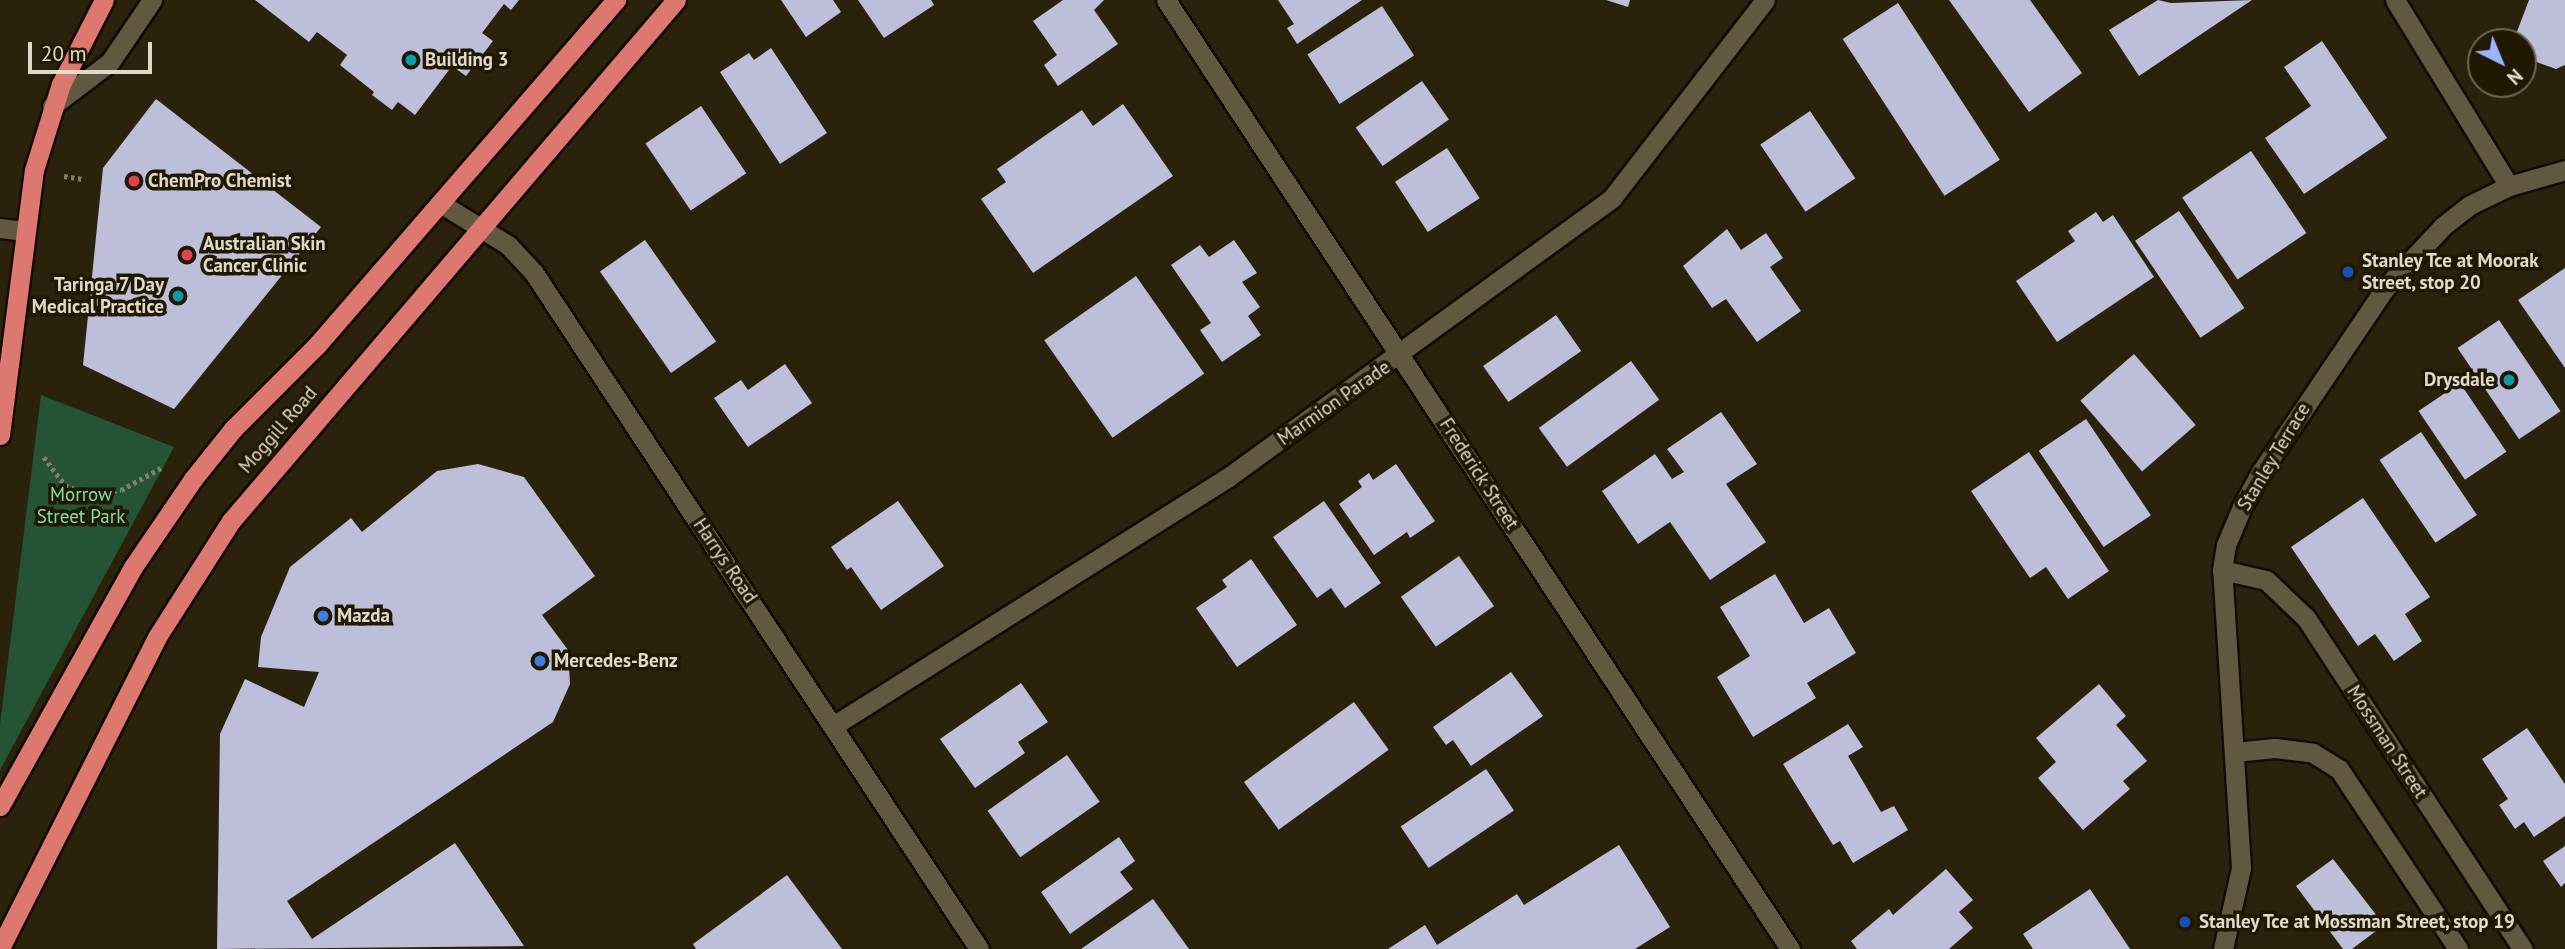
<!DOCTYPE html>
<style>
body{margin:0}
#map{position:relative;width:2565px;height:949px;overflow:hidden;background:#2b220b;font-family:"PT Sans",sans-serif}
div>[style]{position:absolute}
.green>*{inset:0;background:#245336}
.building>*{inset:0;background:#bcbeda;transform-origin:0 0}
.path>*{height:4.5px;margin-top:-2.25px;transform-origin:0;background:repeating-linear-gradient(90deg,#867e6c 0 3.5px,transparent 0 7px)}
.roads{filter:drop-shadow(2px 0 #130b00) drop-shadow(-2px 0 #130b00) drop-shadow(0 2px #130b00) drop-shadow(0 -2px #130b00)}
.service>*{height:19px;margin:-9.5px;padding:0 9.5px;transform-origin:9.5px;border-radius:9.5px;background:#625840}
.minor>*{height:19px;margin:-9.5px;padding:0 9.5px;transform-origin:9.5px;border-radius:9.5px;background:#625840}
.tertiary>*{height:19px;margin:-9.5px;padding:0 9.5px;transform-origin:9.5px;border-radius:9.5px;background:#625840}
.trunk>*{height:19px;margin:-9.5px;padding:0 9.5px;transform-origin:9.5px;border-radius:9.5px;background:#dd7871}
.dots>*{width:19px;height:19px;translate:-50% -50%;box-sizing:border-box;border:4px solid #211803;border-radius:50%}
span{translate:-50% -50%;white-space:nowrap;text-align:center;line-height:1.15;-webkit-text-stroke:7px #211803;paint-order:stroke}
.poi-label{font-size:19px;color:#e0dacd;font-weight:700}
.left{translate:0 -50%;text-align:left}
.right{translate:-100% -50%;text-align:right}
.street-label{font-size:19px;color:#e0dacd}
.park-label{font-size:19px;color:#84dfa6}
.north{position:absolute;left:2467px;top:28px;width:70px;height:70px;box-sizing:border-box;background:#211803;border:2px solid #6d6654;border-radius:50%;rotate:137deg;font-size:19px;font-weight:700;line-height:28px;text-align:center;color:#e0dacd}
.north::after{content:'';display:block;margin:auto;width:24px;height:32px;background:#9ab5fd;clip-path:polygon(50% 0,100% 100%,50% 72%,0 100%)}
.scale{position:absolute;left:28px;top:42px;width:124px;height:32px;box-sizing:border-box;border:4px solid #e0dacd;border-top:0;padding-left:9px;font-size:21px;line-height:24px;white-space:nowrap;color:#e0dacd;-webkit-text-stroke:5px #211803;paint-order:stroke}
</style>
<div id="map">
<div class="green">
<i style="clip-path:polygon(41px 395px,174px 447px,0 770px,0 725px)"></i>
</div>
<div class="building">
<i style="clip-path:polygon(255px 0,519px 0,511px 10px,504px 4px,482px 33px,493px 41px,466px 76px,452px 66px,415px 115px,398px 102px,392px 110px,372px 95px,374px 92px,340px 65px,347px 55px,317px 32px,309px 42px)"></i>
<i style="clip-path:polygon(781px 0,833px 0,841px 12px,806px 37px)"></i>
<i style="clip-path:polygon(858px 0,931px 0,934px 5px,884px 38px)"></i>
<i style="clip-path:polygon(1063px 0,1104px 0,1094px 10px,1118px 44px,1058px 86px,1044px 65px,1057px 55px,1033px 21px)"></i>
<i style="clip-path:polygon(1278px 0,1362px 0,1297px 44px,1287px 28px,1294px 24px)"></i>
<i style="clip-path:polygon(1606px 0,1630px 0,1628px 7px)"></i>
<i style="clip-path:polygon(1949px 0,2030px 0,2082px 73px,2029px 112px)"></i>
<i style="clip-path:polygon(2158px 0,2171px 3px,2252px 0,2139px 76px,2109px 30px)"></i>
<i style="clip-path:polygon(2529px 0,2565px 0,2565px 65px,2556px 69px,2523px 57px,2523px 42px,2513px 42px)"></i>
<i style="left:1898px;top:3px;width:187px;height:66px;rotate:57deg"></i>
<i style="left:1382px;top:6px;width:59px;height:89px;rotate:57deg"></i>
<i style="clip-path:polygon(2322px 41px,2387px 138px,2304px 194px,2265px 138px,2311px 106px,2284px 67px)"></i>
<i style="clip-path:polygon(771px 48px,827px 133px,780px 164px,720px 72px,749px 53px,754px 60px)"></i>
<i style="left:1422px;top:81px;width:47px;height:81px;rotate:55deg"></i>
<i style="clip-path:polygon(156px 99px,321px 227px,174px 409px,83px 365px,103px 168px)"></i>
<i style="clip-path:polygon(1123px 104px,1173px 176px,1033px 273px,981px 199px,1006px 182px,997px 169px,1082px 110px,1093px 126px)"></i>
<i style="left:701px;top:106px;width:81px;height:67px;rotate:56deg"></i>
<i style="left:1810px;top:111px;width:81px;height:60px;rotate:56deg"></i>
<i style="left:1447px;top:148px;width:60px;height:62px;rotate:57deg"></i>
<i style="left:2251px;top:151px;width:99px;height:83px;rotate:56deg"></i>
<i style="left:2179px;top:211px;width:117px;height:53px;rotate:56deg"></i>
<i style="clip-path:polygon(2096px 212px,2103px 222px,2113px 215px,2154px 277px,2057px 342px,2016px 281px,2075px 241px,2068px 231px)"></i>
<i style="clip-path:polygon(1727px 229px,1741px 250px,1766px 233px,1783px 258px,1770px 267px,1801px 311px,1757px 342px,1726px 299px,1712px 308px,1683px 266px)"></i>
<i style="left:645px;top:240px;width:124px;height:55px;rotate:55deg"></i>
<i style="clip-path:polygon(1234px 240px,1257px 273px,1242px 282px,1260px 307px,1248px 316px,1261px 335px,1222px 362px,1200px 330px,1211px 323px,1171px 265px,1200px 245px,1209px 257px)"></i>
<i style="clip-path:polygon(2565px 268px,2565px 368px,2518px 300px)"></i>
<i style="left:1136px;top:276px;width:119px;height:112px;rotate:55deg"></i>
<i style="left:1556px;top:315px;width:44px;height:89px;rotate:55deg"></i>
<i style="left:2499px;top:320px;width:110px;height:50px;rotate:56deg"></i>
<i style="left:2134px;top:354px;width:94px;height:71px;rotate:49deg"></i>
<i style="left:1631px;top:361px;width:48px;height:114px;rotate:54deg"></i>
<i style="clip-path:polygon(785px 364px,812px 403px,748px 447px,714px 398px,741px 380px,748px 390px)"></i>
<i style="left:2460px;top:383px;width:83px;height:50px;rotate:56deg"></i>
<i style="clip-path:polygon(1721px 412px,1757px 464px,1726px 484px,1766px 542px,1710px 580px,1670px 522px,1638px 544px,1602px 491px,1655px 454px,1672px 479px,1684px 472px,1667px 449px)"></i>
<i style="left:2086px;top:419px;width:116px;height:57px;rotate:56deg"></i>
<i style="left:2421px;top:432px;width:100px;height:50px;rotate:56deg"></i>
<i style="clip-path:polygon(2029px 452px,2109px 571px,2068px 599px,2046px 567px,2030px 578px,1971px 491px)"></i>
<i style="clip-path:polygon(478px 464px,524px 477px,595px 576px,542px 615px,568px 650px,570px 684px,553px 722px,287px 901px,312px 939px,455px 843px,524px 946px,217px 949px,220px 734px,245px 679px,304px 707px,319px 672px,258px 667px,261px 637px,290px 567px,351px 518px,362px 532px,437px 471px)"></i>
<i style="clip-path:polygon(1396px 464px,1435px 521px,1410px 538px,1407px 532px,1374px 555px,1339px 504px,1362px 487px,1358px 481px,1369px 473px,1373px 480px)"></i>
<i style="clip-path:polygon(2363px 498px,2430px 597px,2405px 614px,2422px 641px,2394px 661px,2375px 634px,2358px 646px,2291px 547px)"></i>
<i style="clip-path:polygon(898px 501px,944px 566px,881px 610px,851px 567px,847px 570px,831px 547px)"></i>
<i style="clip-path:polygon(1324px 501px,1381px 583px,1345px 608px,1331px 588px,1317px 598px,1273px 537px)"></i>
<i style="left:1459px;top:556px;width:61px;height:71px;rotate:55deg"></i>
<i style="clip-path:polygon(1251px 559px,1297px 625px,1237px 667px,1196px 608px,1227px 587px,1222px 580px)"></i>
<i style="clip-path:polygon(1775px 574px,1804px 623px,1829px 608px,1856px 653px,1807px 683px,1816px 698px,1753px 737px,1717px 677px,1750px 656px,1720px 607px)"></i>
<i style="clip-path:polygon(1511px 672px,1543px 716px,1471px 766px,1453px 740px,1446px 745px,1433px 727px)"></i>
<i style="clip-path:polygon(1021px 683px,1048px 722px,1018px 742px,1025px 753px,975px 788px,940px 739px)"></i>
<i style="clip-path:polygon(2099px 684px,2126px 716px,2116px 725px,2147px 761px,2123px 781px,2130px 789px,2083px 830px,2038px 778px,2056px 762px,2036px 738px)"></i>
<i style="left:1354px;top:702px;width:59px;height:136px;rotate:54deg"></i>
<i style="clip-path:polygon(1848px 724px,1863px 747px,1848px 756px,1881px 812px,1894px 806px,1908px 830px,1853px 863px,1840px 841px,1833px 845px,1783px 764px)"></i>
<i style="clip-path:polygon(2527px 728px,2565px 784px,2565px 816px,2534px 837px,2524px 822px,2515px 829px,2499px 805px,2508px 799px,2482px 759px)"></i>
<i style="left:1067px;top:755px;width:57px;height:97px;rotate:55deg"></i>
<i style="left:1486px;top:769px;width:50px;height:103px;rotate:56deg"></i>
<i style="clip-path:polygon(1119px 837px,1135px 861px,1120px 872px,1133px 889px,1070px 934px,1041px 892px)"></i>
<i style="clip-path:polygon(1619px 845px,1670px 927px,1635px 949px,1388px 949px,1425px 925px,1437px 945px,1517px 894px,1524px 905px)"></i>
<i style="clip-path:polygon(2565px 846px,2565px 883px,2561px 887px,2543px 861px)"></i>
<i style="clip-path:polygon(2333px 859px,2384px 925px,2352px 949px,2343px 949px,2296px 886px)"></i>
<i style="clip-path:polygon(1946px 869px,1973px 900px,1959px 912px,1973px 928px,1949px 949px,1857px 949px,1851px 941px,1889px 909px,1893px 915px)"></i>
<i style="clip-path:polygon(787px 875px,842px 949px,696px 949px,693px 944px)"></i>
<i style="clip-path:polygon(2090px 889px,2130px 949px,2033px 949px,2023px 934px)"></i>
<i style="clip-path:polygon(1153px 899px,1189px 949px,1081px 949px)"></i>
</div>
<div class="path">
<i style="left:64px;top:176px;width:19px;rotate:9deg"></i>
<i style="left:44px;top:457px;width:35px;rotate:53deg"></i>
<i style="left:65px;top:485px;width:22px;rotate:22deg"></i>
<i style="left:85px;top:493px;width:36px;rotate:-5deg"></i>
<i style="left:121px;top:490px;width:46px;rotate:-28.8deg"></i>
</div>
<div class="roads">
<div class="service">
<i style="left:52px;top:106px;width:73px;rotate:-37.2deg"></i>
<i style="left:110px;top:62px;width:75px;rotate:-55.9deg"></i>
<i style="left:0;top:228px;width:23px;rotate:7deg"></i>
</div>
<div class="minor">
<i style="left:1166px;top:0;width:1136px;rotate:56.67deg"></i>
<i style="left:2395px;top:0;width:218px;rotate:58.5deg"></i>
<i style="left:440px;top:203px;width:80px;rotate:31.7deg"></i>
<i style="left:508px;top:245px;width:38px;rotate:47deg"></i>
<i style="left:534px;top:273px;width:809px;rotate:56.64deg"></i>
<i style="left:2222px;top:570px;width:45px;rotate:12.8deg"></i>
<i style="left:2266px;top:580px;width:55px;rotate:43.5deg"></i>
<i style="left:2306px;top:618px;width:396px;rotate:56.8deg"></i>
<i style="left:833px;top:726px;width:466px;rotate:-32.2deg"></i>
<i style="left:1227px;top:478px;width:476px;rotate:-36deg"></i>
<i style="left:1612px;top:198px;width:250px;rotate:-52.3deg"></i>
<i style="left:2234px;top:752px;width:41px;rotate:-5.6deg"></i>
<i style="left:2275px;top:748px;width:38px;rotate:7deg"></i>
<i style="left:2313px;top:753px;width:31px;rotate:32deg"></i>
<i style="left:2339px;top:769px;width:216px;rotate:56.5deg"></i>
</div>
<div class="tertiary">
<i style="left:2223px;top:949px;width:83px;rotate:-77.5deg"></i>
<i style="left:2241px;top:868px;width:299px;rotate:-93.6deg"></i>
<i style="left:2222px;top:570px;width:25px;rotate:-81deg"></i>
<i style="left:2226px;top:545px;width:41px;rotate:-67.2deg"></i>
<i style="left:2242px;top:507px;width:40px;rotate:-62deg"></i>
<i style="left:2261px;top:472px;width:223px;rotate:-56deg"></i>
<i style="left:2386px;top:287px;width:83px;rotate:-46.9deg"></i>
<i style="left:2443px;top:226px;width:34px;rotate:-38deg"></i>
<i style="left:2470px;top:205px;width:43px;rotate:-26deg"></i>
<i style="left:2509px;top:186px;width:58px;rotate:-15.9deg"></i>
</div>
<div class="trunk">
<i style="left:0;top:435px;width:267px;rotate:-82.7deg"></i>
<i style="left:34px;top:170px;width:90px;rotate:-72.6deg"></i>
<i style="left:61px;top:84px;width:94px;rotate:-62.9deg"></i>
<i style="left:0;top:806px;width:274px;rotate:-60.9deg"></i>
<i style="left:133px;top:567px;width:107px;rotate:-55.7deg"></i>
<i style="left:193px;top:479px;width:64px;rotate:-51.3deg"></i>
<i style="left:233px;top:429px;width:119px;rotate:-45deg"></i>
<i style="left:317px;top:345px;width:457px;rotate:-49.1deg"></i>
<i style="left:0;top:948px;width:348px;rotate:-63.2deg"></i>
<i style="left:157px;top:637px;width:138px;rotate:-57.5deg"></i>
<i style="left:231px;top:521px;width:685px;rotate:-49.5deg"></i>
</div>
</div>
<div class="dots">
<i style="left:411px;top:60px;background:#0f9aa8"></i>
<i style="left:134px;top:181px;background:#e0444e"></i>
<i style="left:187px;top:255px;background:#e0444e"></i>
<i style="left:2348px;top:272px;background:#1a4fb4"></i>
<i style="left:178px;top:296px;background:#0f9aa8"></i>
<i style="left:2509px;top:380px;background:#0f9aa8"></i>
<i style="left:323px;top:616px;background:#3f7fe0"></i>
<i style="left:540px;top:661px;background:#3f7fe0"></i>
<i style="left:2185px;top:922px;background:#1a4fb4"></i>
</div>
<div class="poi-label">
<span class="left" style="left:425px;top:60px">Building 3</span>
<span class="left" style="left:148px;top:181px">ChemPro Chemist</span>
<span class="left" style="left:203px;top:255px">Australian Skin<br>Cancer Clinic</span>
<span class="left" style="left:2362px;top:272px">Stanley Tce at Moorak<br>Street, stop 20</span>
<span class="right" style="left:164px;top:296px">Taringa 7 Day<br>Medical Practice</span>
<span class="right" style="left:2495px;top:380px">Drysdale</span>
<span class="left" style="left:337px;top:616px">Mazda</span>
<span class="left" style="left:554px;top:661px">Mercedes-Benz</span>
<span class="left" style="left:2199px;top:922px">Stanley Tce at Mossman Street, stop 19</span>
</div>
<div class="street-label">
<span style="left:1334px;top:403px;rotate:-35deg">Marmion Parade</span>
<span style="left:278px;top:430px;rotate:-49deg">Moggill Road</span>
<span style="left:2274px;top:457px;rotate:-59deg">Stanley Terrace</span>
<span style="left:1479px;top:474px;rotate:57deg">Frederick Street</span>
<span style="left:725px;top:561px;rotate:56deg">Harrys Road</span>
<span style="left:2387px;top:742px;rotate:57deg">Mossman Street</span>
</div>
<div class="park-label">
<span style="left:81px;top:506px">Morrow<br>Street Park</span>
</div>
<div class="north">N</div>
<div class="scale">20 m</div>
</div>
